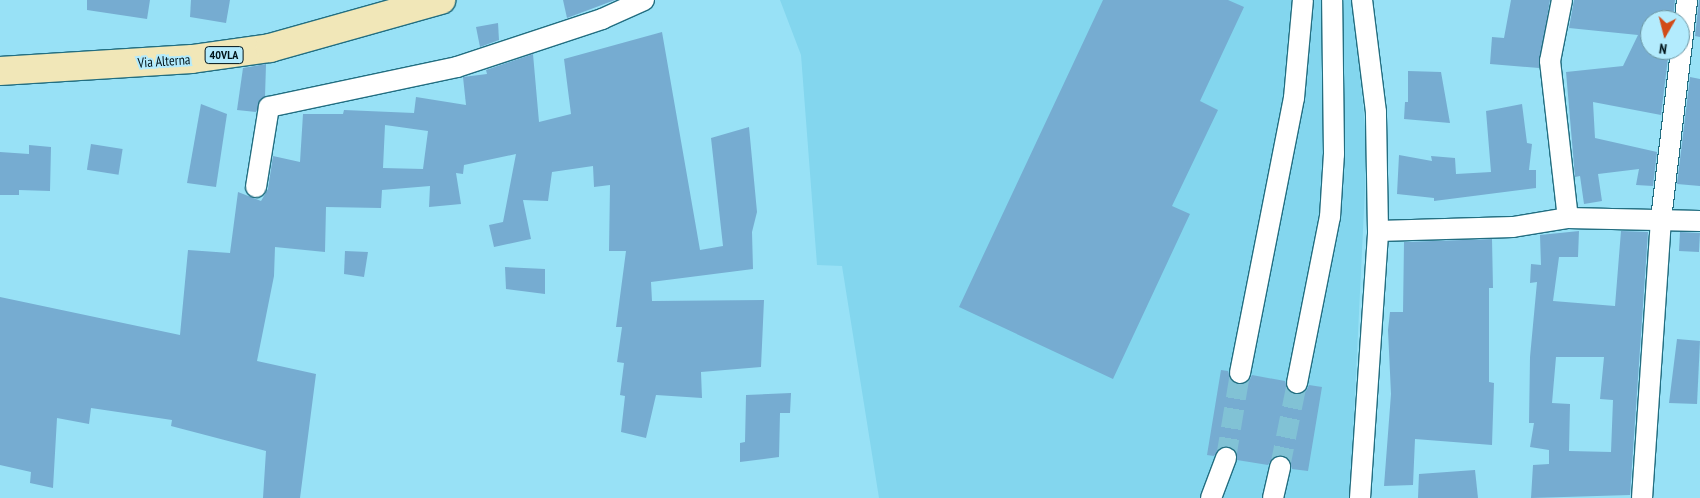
<!DOCTYPE html>
<style>
body{margin:0}
#map{position:relative;width:1700px;height:498px;overflow:hidden;background:#98e1f6;font-family:"PT Sans Narrow",sans-serif}
div>[style]{position:absolute}
.built>*{inset:0;background:#83d6ee}
.building>*{inset:0;background:#76acd1;transform-origin:0 0}
.minor-tunnel>*{height:20px;margin-top:-10px;transform-origin:0;background:repeating-linear-gradient(90deg,#81c2d5 0 20px,transparent 0 30px)}
.roads{filter:drop-shadow(1px 0 #226e81) drop-shadow(-1px 0 #226e81) drop-shadow(0 1px #226e81) drop-shadow(0 -1px #226e81)}
.minor>*{height:20px;margin:-10px;padding:0 10px;transform-origin:10px;border-radius:10px;background:#fff}
.primary>*{height:28px;margin:-14px;padding:0 14px;transform-origin:14px;border-radius:14px;background:#f1e7b8}
span{translate:-50% -50%;white-space:nowrap;text-align:center;line-height:1.15;-webkit-text-stroke:4px #b3ebfd;paint-order:stroke}
.shield-label span{padding:1px 4px;background:#b3ebfd;border:1px solid;border-radius:4px;-webkit-text-stroke-width:0}
.shield-label{font-size:12px;color:#00141a;font-weight:700}
.street-label{font-size:14px;color:#00141a}
.north{position:absolute;left:1640px;top:10px;width:50px;height:50px;box-sizing:border-box;background:#b3ebfd;border:1px solid #6b95a2;border-radius:50%;rotate:188deg;font-size:14px;font-weight:700;line-height:20px;text-align:center;color:#00141a}
.north::after{content:'';display:block;margin:auto;width:18px;height:22px;background:#d24b18;clip-path:polygon(50% 0,100% 100%,50% 72%,0 100%)}
</style>
<div id="map">
<div class="built">
<i style="clip-path:polygon(780px 0,1353px 0,1367px 148px,1350px 498px,879px 498px,842px 266px,817px 265px,801px 55px)"></i>
</div>
<div class="building">
<i style="clip-path:polygon(87px 0,150px 0,147px 19px,87px 10px)"></i>
<i style="clip-path:polygon(191px 0,230px 0,226px 23px,190px 17px)"></i>
<i style="clip-path:polygon(563px 0,615px 0,567px 18px)"></i>
<i style="clip-path:polygon(1103px 0,1228px 0,1244px 7px,1200px 101px,1218px 110px,1172px 206px,1190px 214px,1113px 379px,959px 307px)"></i>
<i style="clip-path:polygon(1511px 0,1550px 0,1539px 68px,1490px 64px,1492px 37px,1504px 38px)"></i>
<i style="clip-path:polygon(1574px 0,1675px 0,1673px 20px,1650px 20px,1650px 50px,1669px 50px,1661px 115px,1593px 102px,1595px 138px,1657px 152px,1653px 186px,1636px 185px,1639px 169px,1598px 174px,1602px 201px,1584px 204px,1580px 176px,1575px 177px,1566px 72px,1623px 66px,1638px 35px,1569px 28px)"></i>
<i style="clip-path:polygon(1699px 0,1700px 0,1700px 37px,1695px 36px)"></i>
<i style="clip-path:polygon(498px 23px,499px 40px,480px 47px,476px 27px)"></i>
<i style="clip-path:polygon(evenodd,662px 32px,700px 250px,723px 246px,711px 138px,749px 127px,757px 212px,752px 232px,753px 269px,651px 282px,652px 301px,764px 300px,761px 367px,701px 372px,702px 398px,656px 395px,646px 438px,621px 432px,625px 396px,620px 395px,624px 363px,617px 362px,622px 327px,616px 327px,626px 251px,609px 251px,610px 185px,594px 187px,593px 166px,552px 172px,548px 201px,523px 200px,531px 239px,494px 247px,489px 225px,503px 222px,516px 154px,464px 165px,463px 174px,456px 173px,461px 204px,429px 207px,430px 186px,382px 190px,381px 208px,326px 207px,325px 252px,275px 247px,274px 276px,257px 361px,316px 374px,300px 498px,263px 498px,266px 451px,171px 426px,172px 420px,91px 408px,89px 424px,57px 418px,53px 488px,30px 483px,31px 472px,0 465px,0 297px,180px 335px,188px 250px,230px 253px,238px 192px,261px 201px,268px 189px,273px 156px,300px 162px,303px 114px,343px 114px,344px 110px,414px 113px,416px 97px,466px 105px,463px 77px,487px 74px,486px 70px,533px 54px,539px 122px,571px 114px,564px 59px,662px 32px,385px 125px,428px 131px,423px 169px,383px 168px,385px 125px)"></i>
<i style="clip-path:polygon(266px 64px,265px 96px,256px 112px,237px 110px,243px 68px)"></i>
<i style="clip-path:polygon(1408px 71px,1441px 72px,1450px 123px,1404px 119px,1405px 102px,1408px 102px)"></i>
<i style="clip-path:polygon(1690px 77px,1700px 79px,1700px 186px,1677px 184px)"></i>
<i style="clip-path:polygon(201px 104px,227px 114px,216px 187px,187px 183px)"></i>
<i style="clip-path:polygon(1522px 104px,1527px 143px,1532px 144px,1529px 170px,1536px 170px,1536px 188px,1434px 201px,1434px 198px,1397px 194px,1399px 155px,1432px 161px,1431px 156px,1455px 158px,1456px 174px,1491px 172px,1486px 111px)"></i>
<i style="left:91px;top:144px;width:32px;height:26px;rotate:9deg"></i>
<i style="clip-path:polygon(29px 145px,51px 147px,50px 191px,19px 190px,19px 195px,0 195px,0 152px,29px 154px)"></i>
<i style="clip-path:polygon(evenodd,1579px 231px,1578px 257px,1559px 257px,1553px 301px,1615px 306px,1621px 231px,1648px 232px,1630px 495px,1531px 498px,1533px 465px,1549px 464px,1549px 450px,1530px 447px,1534px 423px,1529px 423px,1530px 357px,1537px 282px,1530px 283px,1531px 264px,1541px 265px,1540px 235px,1579px 231px,1556px 357px,1604px 357px,1600px 399px,1613px 400px,1611px 452px,1569px 451px,1570px 404px,1552px 403px,1556px 357px)"></i>
<i style="left:1680px;top:232px;width:20px;height:19px;rotate:3deg"></i>
<i style="clip-path:polygon(1492px 239px,1493px 288px,1489px 288px,1489px 382px,1494px 383px,1492px 445px,1415px 439px,1413px 485px,1384px 486px,1391px 394px,1388px 330px,1390px 312px,1403px 312px,1404px 242px)"></i>
<i style="clip-path:polygon(345px 251px,368px 252px,364px 277px,344px 274px)"></i>
<i style="clip-path:polygon(505px 267px,545px 269px,545px 294px,506px 289px)"></i>
<i style="clip-path:polygon(1677px 339px,1700px 341px,1697px 404px,1669px 403px)"></i>
<i style="clip-path:polygon(1221px 370px,1228px 371px,1232px 382px,1238px 385px,1249px 381px,1252px 375px,1285px 381px,1289px 392px,1295px 395px,1306px 391px,1309px 385px,1322px 387px,1308px 471px,1292px 469px,1288px 459px,1282px 455px,1272px 459px,1268px 465px,1237px 460px,1230px 447px,1219px 449px,1214px 456px,1207px 455px)"></i>
<i style="clip-path:polygon(791px 393px,790px 413px,780px 413px,779px 457px,740px 462px,740px 443px,745px 442px,746px 395px)"></i>
<i style="clip-path:polygon(1475px 470px,1478px 498px,1418px 498px,1419px 474px)"></i>
</div>
<div class="minor-tunnel">
<i style="left:1226px;top:458px;width:86px;rotate:-80.6deg"></i>
<i style="left:1280px;top:467px;width:86px;rotate:-78.6deg"></i>
</div>
<div class="roads">
<div class="minor">
<i style="left:1562px;top:0;width:62px;rotate:101.1deg"></i>
<i style="left:1550px;top:61px;width:158px;rotate:83.5deg"></i>
<i style="left:256px;top:187px;width:81px;rotate:-80.8deg"></i>
<i style="left:269px;top:107px;width:192px;rotate:-12deg"></i>
<i style="left:457px;top:67px;width:153px;rotate:-18.3deg"></i>
<i style="left:602px;top:19px;width:46px;rotate:-24.3deg"></i>
<i style="left:1378px;top:231px;width:135px;rotate:-1.7deg"></i>
<i style="left:1513px;top:227px;width:56px;rotate:-9.3deg"></i>
<i style="left:1568px;top:218px;width:132px;rotate:1.3deg"></i>
<i style="left:1240px;top:373px;width:280px;rotate:-78.9deg"></i>
<i style="left:1294px;top:98px;width:98px;rotate:-84.8deg"></i>
<i style="left:1297px;top:383px;width:169px;rotate:-78.8deg"></i>
<i style="left:1330px;top:217px;width:63px;rotate:-86.4deg"></i>
<i style="left:1334px;top:154px;width:154px;rotate:-90.7deg"></i>
<i style="left:1211px;top:498px;width:43px;rotate:-69.4deg"></i>
<i style="left:1273px;top:498px;width:32px;rotate:-77deg"></i>
<i style="left:1360px;top:498px;width:268px;rotate:-86.1deg"></i>
<i style="left:1378px;top:231px;width:119px;rotate:-91deg"></i>
<i style="left:1376px;top:112px;width:113px;rotate:-97.1deg"></i>
<i style="left:1642px;top:498px;width:280px;rotate:-86.1deg"></i>
<i style="left:1661px;top:219px;width:221px;rotate:-83.2deg"></i>
</div>
<div class="primary">
<i style="left:0;top:71px;width:192px;rotate:-3.6deg"></i>
<i style="left:192px;top:59px;width:79px;rotate:-8deg"></i>
<i style="left:270px;top:48px;width:178px;rotate:-15.7deg"></i>
</div>
</div>
<div class="shield-label">
<span style="left:224px;top:55px">40VLA</span>
</div>
<div class="street-label">
<span style="left:164px;top:61px;rotate:-4deg">Via Alterna</span>
</div>
<div class="north">N</div>
</div>
